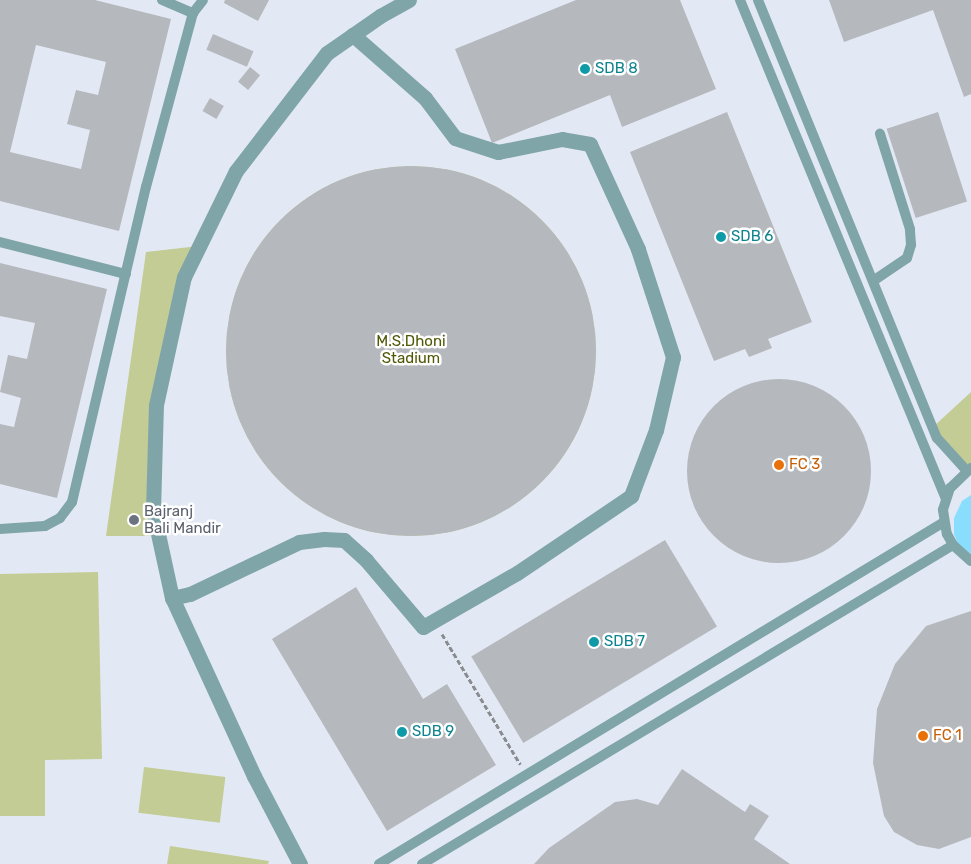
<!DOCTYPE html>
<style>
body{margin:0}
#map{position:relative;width:971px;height:864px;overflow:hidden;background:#f1f4f9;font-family:Rubik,sans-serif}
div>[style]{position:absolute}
.built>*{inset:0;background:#e3e9f4;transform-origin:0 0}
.green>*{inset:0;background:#c3cc95;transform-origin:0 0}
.round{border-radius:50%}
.water>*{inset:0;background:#8adefd}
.building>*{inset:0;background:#b5b8bd;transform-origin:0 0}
.path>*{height:3px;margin-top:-1.5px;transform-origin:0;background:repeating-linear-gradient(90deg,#898b8e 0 5px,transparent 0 7.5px)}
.lane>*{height:10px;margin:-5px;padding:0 5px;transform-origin:5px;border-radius:5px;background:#7fa5a9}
.street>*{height:15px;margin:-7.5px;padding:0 7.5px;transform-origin:7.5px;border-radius:7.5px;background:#7fa5a9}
.dots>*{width:14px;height:14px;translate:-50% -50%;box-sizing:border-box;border:2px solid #fff;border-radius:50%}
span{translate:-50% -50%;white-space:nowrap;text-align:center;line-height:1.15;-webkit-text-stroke:5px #fff;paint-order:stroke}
.culture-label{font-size:15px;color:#0d838f}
.left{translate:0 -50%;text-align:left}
.park-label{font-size:15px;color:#505806}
.food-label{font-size:15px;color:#c56008}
.worship-label{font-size:15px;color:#5b616d}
</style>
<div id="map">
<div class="built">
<i style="left:0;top:0;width:971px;height:864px"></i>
</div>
<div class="green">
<i class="round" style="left:226px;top:166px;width:370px;height:370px"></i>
<i style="clip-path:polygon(199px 246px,158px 395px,159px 536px,106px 536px,146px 252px)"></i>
<i style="clip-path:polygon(971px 392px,971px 470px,933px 427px)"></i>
<i style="clip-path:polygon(98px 572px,102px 759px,45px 760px,45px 816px,0 816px,0 574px)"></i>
<i style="left:144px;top:767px;width:82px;height:46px;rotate:7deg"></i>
<i style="clip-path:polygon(170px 846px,269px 861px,268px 864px,167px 864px)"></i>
</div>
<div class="water">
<i style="clip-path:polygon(971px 495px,971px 560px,963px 556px,954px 534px,954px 518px,962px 501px)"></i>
</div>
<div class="building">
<i style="clip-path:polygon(evenodd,0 0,95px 0,171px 19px,119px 231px,0 201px,0 0,36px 45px,106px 62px,98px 95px,76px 90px,67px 124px,90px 130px,81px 169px,10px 152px,36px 45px)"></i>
<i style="clip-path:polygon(225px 0,269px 0,258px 21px,224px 3px)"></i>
<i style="clip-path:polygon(576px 0,680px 0,716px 89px,622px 127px,610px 95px,492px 143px,455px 49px)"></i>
<i style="clip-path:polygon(829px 0,971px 0,971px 94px,964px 97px,933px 10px,844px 42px)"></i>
<i style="left:213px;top:34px;width:44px;height:17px;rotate:23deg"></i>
<i style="left:250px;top:67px;width:13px;height:19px;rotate:39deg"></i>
<i style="left:210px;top:98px;width:16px;height:15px;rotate:30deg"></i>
<i style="clip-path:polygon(727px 112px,812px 322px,768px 339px,772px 348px,749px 357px,745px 349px,714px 361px,630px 152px)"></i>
<i style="left:938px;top:112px;width:94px;height:54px;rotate:72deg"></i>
<i class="round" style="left:226px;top:166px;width:370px;height:370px"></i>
<i style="clip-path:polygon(0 263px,107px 289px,57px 498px,0 484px,0 424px,14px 427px,21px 398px,0 392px,8px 355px,27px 359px,35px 323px,0 316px)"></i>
<i class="round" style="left:687px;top:379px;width:184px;height:184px"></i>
<i style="left:665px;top:540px;width:101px;height:226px;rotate:59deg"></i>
<i style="clip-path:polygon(356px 587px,423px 699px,447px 684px,496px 765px,387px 831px,272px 639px)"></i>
<i style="clip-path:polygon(971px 611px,971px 837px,939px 849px,917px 845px,894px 832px,884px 816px,873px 763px,877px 709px,895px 664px,926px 626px)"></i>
<i style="clip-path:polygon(682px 769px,745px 812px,750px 804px,769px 816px,754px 839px,790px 864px,534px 864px,549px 848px,615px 802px,637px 799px,658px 805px)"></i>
</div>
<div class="path">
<i style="left:442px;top:634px;width:152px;rotate:59deg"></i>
</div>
<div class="lane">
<i style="left:162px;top:0;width:34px;rotate:23deg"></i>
<i style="left:740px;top:0;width:540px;rotate:67.57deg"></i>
<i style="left:758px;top:0;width:473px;rotate:67.8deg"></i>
<i style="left:937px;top:438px;width:43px;rotate:47.8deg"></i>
<i style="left:0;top:242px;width:130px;rotate:14.3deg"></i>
<i style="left:873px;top:281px;width:41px;rotate:-34.1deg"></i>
<i style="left:907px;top:258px;width:14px;rotate:-73deg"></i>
<i style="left:911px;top:245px;width:16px;rotate:-94deg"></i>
<i style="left:910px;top:229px;width:100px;rotate:-107.5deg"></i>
<i style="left:971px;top:468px;width:29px;rotate:136deg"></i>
<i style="left:950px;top:488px;width:23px;rotate:108deg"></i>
<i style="left:943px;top:510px;width:24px;rotate:81deg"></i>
<i style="left:947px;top:534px;width:13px;rotate:61deg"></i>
<i style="left:953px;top:545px;width:24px;rotate:42deg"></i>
<i style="left:0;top:529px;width:45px;rotate:-3.8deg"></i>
<i style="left:45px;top:526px;width:17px;rotate:-28deg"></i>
<i style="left:60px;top:518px;width:20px;rotate:-53deg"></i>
<i style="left:72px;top:502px;width:324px;rotate:-76.8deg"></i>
<i style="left:146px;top:187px;width:180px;rotate:-74.9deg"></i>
<i style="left:193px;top:13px;width:16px;rotate:-52deg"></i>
<i style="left:379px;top:864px;width:660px;rotate:-31.19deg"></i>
<i style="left:422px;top:864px;width:619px;rotate:-31deg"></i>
</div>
<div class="street">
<i style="left:172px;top:598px;width:18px;rotate:-13deg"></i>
<i style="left:190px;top:594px;width:121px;rotate:-25.5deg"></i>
<i style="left:299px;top:542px;width:25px;rotate:-7deg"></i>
<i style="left:324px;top:539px;width:20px;rotate:3deg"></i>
<i style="left:344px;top:540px;width:30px;rotate:42deg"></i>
<i style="left:366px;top:560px;width:88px;rotate:49.6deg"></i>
<i style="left:423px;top:627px;width:108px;rotate:-29.9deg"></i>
<i style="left:517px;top:573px;width:138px;rotate:-34deg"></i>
<i style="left:631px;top:496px;width:71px;rotate:-69.3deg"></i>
<i style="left:656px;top:430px;width:75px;rotate:-76.9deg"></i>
<i style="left:673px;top:357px;width:114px;rotate:-108deg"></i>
<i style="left:638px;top:249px;width:115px;rotate:-114.6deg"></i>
<i style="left:590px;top:144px;width:28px;rotate:-170deg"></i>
<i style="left:562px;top:139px;width:65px;rotate:168.5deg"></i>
<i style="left:498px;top:152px;width:45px;rotate:-162deg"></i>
<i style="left:455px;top:138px;width:50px;rotate:-126.9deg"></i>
<i style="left:425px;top:98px;width:96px;rotate:-138.8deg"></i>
<i style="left:300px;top:864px;width:99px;rotate:-117.6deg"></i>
<i style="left:254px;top:776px;width:196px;rotate:-114.7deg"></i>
<i style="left:172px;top:598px;width:89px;rotate:-102.3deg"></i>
<i style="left:153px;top:511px;width:106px;rotate:-88.4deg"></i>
<i style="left:156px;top:405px;width:131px;rotate:-77.7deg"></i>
<i style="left:184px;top:277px;width:118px;rotate:-63.9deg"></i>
<i style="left:236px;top:171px;width:149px;rotate:-52.4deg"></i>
<i style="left:327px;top:53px;width:65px;rotate:-34.9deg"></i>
<i style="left:380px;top:16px;width:33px;rotate:-29deg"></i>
</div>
<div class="dots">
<i style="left:585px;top:69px;background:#0f9aa8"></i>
<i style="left:721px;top:237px;background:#0f9aa8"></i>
<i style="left:779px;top:465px;background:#e8710a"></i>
<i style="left:134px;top:520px;background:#6b7280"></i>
<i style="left:594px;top:642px;background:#0f9aa8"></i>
<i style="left:402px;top:732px;background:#0f9aa8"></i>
<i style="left:923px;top:736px;background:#e8710a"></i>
</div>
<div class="culture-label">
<span class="left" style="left:595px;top:69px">SDB 8</span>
<span class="left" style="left:731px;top:237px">SDB 6</span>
<span class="left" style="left:604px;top:642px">SDB 7</span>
<span class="left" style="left:412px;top:732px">SDB 9</span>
</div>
<div class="park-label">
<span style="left:411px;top:350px">M.S.Dhoni<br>Stadium</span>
</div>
<div class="food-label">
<span class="left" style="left:789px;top:465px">FC 3</span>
<span class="left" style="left:933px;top:736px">FC 1</span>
</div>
<div class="worship-label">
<span class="left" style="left:144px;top:520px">Bajranj<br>Bali Mandir</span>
</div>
</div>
